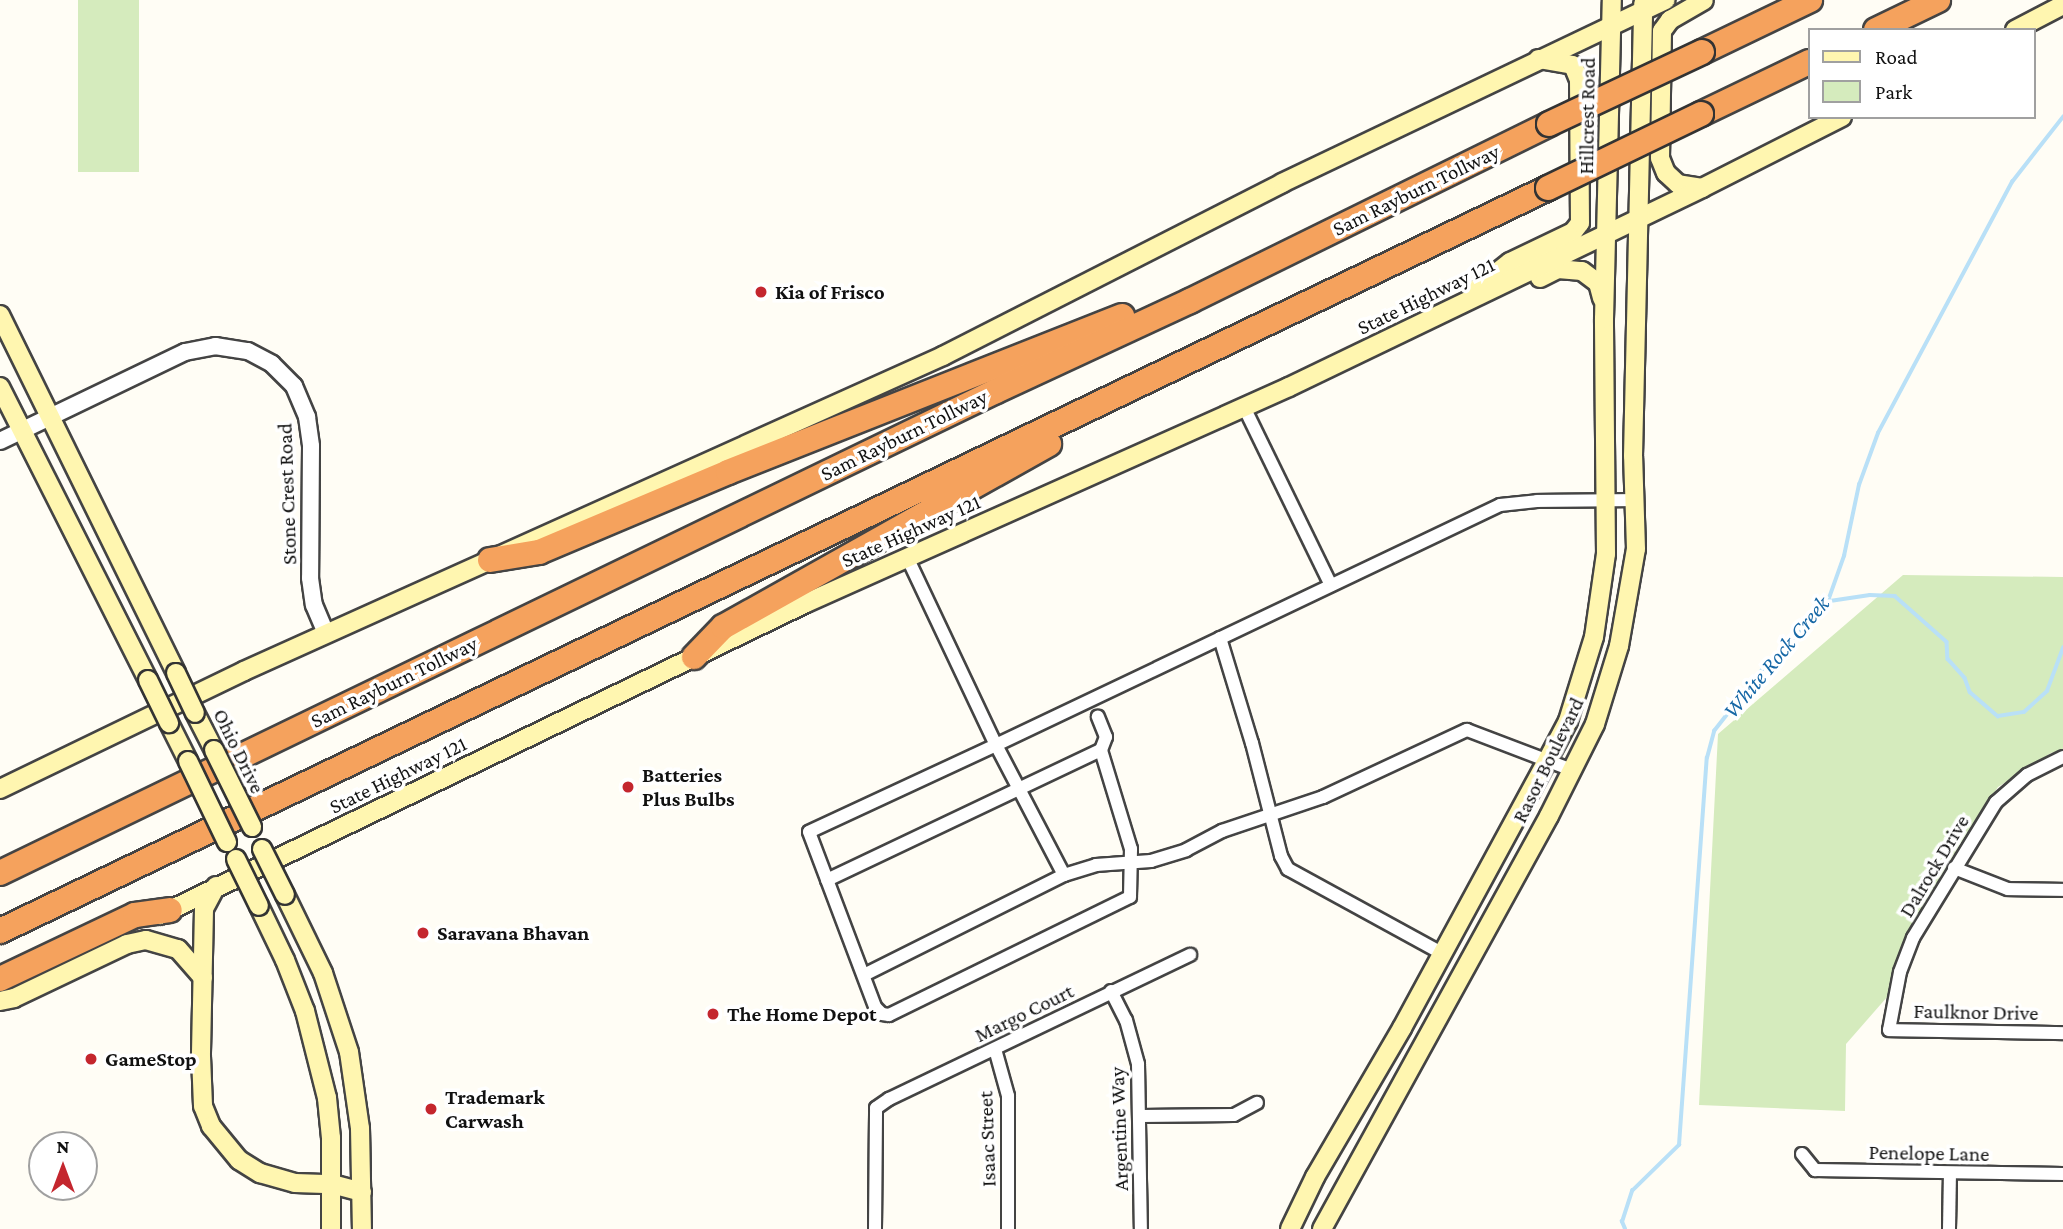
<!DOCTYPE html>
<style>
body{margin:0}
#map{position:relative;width:2063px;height:1229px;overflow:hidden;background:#fffdf5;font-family:"Crimson Pro",serif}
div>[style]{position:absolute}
.green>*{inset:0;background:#d5ebbd;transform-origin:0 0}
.stream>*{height:3.5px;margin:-1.75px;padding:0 1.75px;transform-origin:1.75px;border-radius:1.75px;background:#b9e0f7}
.roads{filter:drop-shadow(2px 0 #444) drop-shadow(-2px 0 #444) drop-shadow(0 2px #444) drop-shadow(0 -2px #444)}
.minor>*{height:12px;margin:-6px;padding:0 6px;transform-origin:6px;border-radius:6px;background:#fff}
.tertiary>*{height:16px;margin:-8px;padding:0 8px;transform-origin:8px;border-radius:8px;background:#fff}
.secondary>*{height:18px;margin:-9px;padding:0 9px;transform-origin:9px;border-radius:9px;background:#fff6b0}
.motorway>*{height:24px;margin:-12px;padding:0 12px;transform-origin:12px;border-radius:12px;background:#f5a25d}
.bridges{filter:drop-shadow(2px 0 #333) drop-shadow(-2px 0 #333) drop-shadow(0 2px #333) drop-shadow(0 -2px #333)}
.secondary-bridge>*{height:18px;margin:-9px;padding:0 9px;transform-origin:9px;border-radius:9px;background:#fff6b0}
.motorway-bridge>*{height:24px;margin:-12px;padding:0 12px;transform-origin:12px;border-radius:12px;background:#f5a25d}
.dots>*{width:19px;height:19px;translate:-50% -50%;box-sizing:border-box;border:4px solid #fff;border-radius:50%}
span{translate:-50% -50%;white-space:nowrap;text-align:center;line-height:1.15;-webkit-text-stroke:7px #fff;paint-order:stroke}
.street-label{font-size:21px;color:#111}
.poi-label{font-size:21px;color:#111;font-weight:700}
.left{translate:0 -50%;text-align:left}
.water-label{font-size:23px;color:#1768a6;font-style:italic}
.legend{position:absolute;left:1808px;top:28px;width:228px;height:91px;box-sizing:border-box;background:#fff;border:2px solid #a0a0a0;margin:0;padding:9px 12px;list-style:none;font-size:21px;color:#111}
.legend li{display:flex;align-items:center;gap:14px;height:35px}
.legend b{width:35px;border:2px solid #a0a0a0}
.north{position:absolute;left:28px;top:1131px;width:70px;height:70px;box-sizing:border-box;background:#fff;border:2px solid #a0a0a0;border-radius:50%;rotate:0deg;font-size:19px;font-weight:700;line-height:28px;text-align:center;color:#111}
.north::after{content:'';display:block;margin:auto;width:24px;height:32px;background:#c4262e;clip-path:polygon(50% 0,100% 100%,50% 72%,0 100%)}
</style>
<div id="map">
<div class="green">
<i style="left:78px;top:0;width:61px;height:172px"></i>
<i style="clip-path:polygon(1903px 575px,2063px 577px,2063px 750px,2051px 753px,1998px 787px,1971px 827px,1902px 949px,1888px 996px,1846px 1044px,1845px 1111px,1699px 1105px,1718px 734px)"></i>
</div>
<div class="stream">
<i style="left:1830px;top:601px;width:40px;rotate:-8.5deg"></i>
<i style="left:1870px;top:595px;width:25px;rotate:2deg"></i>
<i style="left:1895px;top:596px;width:69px;rotate:41.5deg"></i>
<i style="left:1947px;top:642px;width:17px;rotate:87deg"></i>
<i style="left:1948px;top:659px;width:25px;rotate:48deg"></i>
<i style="left:1965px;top:678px;width:15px;rotate:70deg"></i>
<i style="left:1970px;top:692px;width:37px;rotate:41deg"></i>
<i style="left:1998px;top:716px;width:26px;rotate:-9deg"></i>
<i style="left:2024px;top:712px;width:31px;rotate:-42deg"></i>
<i style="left:2047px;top:691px;width:46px;rotate:-69.6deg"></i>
<i style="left:1625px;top:1229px;width:8px;rotate:-113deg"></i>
<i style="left:1622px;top:1222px;width:33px;rotate:-72deg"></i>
<i style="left:1632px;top:1191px;width:66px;rotate:-44.4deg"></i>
<i style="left:1679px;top:1145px;width:388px;rotate:-85.9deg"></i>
<i style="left:1707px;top:758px;width:28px;rotate:-75deg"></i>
<i style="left:1714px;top:731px;width:89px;rotate:-51.8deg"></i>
<i style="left:1769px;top:661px;width:64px;rotate:-43.1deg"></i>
<i style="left:1816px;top:617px;width:20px;rotate:-53deg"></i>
<i style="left:1828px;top:601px;width:48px;rotate:-70.4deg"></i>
<i style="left:1844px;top:556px;width:73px;rotate:-78.1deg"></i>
<i style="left:1859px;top:485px;width:55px;rotate:-69.9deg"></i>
<i style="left:1878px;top:433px;width:285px;rotate:-61.9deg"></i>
<i style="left:2012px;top:182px;width:83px;rotate:-51.9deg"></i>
</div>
<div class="roads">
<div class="minor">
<i style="left:1244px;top:407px;width:198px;rotate:64deg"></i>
<i style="left:907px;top:557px;width:208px;rotate:64.7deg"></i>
<i style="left:996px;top:745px;width:558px;rotate:-25.46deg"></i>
<i style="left:1500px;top:505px;width:37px;rotate:-6deg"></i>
<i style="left:1537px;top:501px;width:98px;rotate:-0.6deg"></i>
<i style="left:1220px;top:638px;width:110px;rotate:73.1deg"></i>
<i style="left:1252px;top:743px;width:117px;rotate:75.6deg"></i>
<i style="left:1281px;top:856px;width:15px;rotate:62deg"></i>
<i style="left:1288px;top:869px;width:177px;rotate:28.7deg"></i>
<i style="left:2063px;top:757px;width:40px;rotate:153.4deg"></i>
<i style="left:2027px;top:775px;width:41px;rotate:138.9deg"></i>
<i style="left:1996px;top:802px;width:159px;rotate:121.4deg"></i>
<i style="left:1913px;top:938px;width:36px;rotate:111deg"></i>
<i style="left:1900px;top:972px;width:59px;rotate:100.7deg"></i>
<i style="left:1889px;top:1030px;width:174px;rotate:1deg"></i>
<i style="left:1954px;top:868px;width:58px;rotate:21.3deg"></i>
<i style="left:2008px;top:889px;width:55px;rotate:1deg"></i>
<i style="left:1064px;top:875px;width:34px;rotate:-17deg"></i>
<i style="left:1096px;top:865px;width:55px;rotate:-4.2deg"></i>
<i style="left:1151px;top:861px;width:37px;rotate:-17deg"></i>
<i style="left:1186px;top:850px;width:41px;rotate:-27.8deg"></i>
<i style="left:1222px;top:831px;width:107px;rotate:-18.6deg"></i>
<i style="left:1323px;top:797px;width:159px;rotate:-25deg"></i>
<i style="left:1467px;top:730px;width:112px;rotate:20.9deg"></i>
<i style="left:827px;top:880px;width:303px;rotate:-25.4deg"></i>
<i style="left:864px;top:975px;width:224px;rotate:-26.6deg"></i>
<i style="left:1064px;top:875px;width:147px;rotate:-117.6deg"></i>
<i style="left:996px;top:745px;width:206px;rotate:155.1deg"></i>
<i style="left:809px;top:832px;width:187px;rotate:69.3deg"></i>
<i style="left:875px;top:1007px;width:10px;rotate:45deg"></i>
<i style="left:882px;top:1014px;width:7px;rotate:8deg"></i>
<i style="left:889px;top:1015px;width:268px;rotate:-26.1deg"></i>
<i style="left:1130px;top:897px;width:48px;rotate:-88.8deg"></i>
<i style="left:1131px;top:849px;width:103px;rotate:-106.9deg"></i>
<i style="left:1101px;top:750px;width:14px;rotate:-69deg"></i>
<i style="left:1106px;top:737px;width:22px;rotate:-112deg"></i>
<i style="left:1111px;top:991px;width:33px;rotate:63deg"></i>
<i style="left:1126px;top:1020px;width:46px;rotate:74.7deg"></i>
<i style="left:1138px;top:1064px;width:165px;rotate:89deg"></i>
<i style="left:995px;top:1049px;width:49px;rotate:74.5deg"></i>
<i style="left:1008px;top:1096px;width:133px;rotate:90deg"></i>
<i style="left:1141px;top:1116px;width:93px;rotate:-0.6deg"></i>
<i style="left:1234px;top:1115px;width:26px;rotate:-28deg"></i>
<i style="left:1802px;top:1154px;width:21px;rotate:51deg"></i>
<i style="left:1815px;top:1170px;width:248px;rotate:0.9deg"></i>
<i style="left:875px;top:1229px;width:121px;rotate:-89.5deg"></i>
<i style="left:876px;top:1108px;width:16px;rotate:-35deg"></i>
<i style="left:889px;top:1099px;width:334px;rotate:-25.6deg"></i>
<i style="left:1949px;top:1229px;width:56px;rotate:-89deg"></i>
</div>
<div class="tertiary">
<i style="left:0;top:441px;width:205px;rotate:-25.7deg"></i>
<i style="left:185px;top:352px;width:31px;rotate:-11deg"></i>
<i style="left:215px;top:346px;width:33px;rotate:9deg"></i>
<i style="left:248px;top:351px;width:27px;rotate:28deg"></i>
<i style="left:272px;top:364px;width:31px;rotate:45deg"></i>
<i style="left:294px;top:386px;width:34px;rotate:67deg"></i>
<i style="left:307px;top:417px;width:29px;rotate:82deg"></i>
<i style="left:311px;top:446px;width:132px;rotate:90.4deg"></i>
<i style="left:310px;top:578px;width:27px;rotate:82deg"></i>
<i style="left:314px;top:605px;width:30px;rotate:67deg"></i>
</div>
<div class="secondary">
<i style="left:2015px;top:30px;width:54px;rotate:-27.5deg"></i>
<i style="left:1702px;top:188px;width:24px;rotate:-171deg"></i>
<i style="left:1678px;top:184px;width:16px;rotate:-137deg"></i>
<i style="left:1666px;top:173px;width:16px;rotate:-112deg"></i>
<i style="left:1660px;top:158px;width:127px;rotate:-89.1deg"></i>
<i style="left:1662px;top:31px;width:14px;rotate:-54deg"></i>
<i style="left:1670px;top:20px;width:39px;rotate:-30deg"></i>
<i style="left:1540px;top:278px;width:20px;rotate:-27deg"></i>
<i style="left:1558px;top:269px;width:24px;rotate:5deg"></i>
<i style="left:1582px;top:271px;width:20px;rotate:37deg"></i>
<i style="left:1598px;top:283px;width:16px;rotate:75deg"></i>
<i style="left:1476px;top:289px;width:43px;rotate:-38.5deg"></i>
<i style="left:1510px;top:262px;width:70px;rotate:-25.5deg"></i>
<i style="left:1573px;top:232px;width:11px;rotate:-52deg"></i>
<i style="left:1580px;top:223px;width:143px;rotate:-90.4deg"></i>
<i style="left:1579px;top:80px;width:16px;rotate:-112deg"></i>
<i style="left:1573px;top:65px;width:35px;rotate:-170deg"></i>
<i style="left:0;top:315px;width:399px;rotate:63.8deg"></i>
<i style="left:0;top:387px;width:328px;rotate:63.2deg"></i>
<i style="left:195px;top:713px;width:42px;rotate:62.8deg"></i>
<i style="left:169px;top:723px;width:42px;rotate:63.4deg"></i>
<i style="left:0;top:789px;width:271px;rotate:-25.8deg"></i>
<i style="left:244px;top:671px;width:767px;rotate:-24.26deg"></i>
<i style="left:943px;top:356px;width:381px;rotate:-27deg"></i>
<i style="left:1282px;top:183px;width:425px;rotate:-25.5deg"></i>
<i style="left:216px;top:886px;width:26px;rotate:118deg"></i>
<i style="left:204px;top:909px;width:147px;rotate:91.2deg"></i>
<i style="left:201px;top:1056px;width:50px;rotate:87.7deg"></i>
<i style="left:203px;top:1106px;width:22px;rotate:68deg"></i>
<i style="left:211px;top:1126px;width:44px;rotate:50.5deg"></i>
<i style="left:239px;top:1160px;width:25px;rotate:32deg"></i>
<i style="left:260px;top:1173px;width:36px;rotate:16deg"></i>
<i style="left:295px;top:1183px;width:37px;rotate:2deg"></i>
<i style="left:332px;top:1184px;width:31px;rotate:15deg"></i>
<i style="left:285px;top:895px;width:87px;rotate:64deg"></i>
<i style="left:323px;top:973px;width:83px;rotate:71.8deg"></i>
<i style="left:349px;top:1052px;width:77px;rotate:81.8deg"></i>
<i style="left:360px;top:1128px;width:101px;rotate:88.9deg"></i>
<i style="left:259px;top:906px;width:60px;rotate:64.3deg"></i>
<i style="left:285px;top:960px;width:55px;rotate:68.6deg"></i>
<i style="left:305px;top:1011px;width:90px;rotate:75.8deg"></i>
<i style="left:327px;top:1098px;width:40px;rotate:84.3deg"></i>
<i style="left:331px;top:1138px;width:91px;rotate:90deg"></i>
<i style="left:160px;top:915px;width:717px;rotate:-25.78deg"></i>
<i style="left:806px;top:603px;width:529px;rotate:-24.09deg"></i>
<i style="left:1289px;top:387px;width:458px;rotate:-25.7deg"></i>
<i style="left:1702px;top:188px;width:157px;rotate:-26.9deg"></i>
<i style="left:0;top:1001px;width:14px;rotate:-12deg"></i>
<i style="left:14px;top:998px;width:125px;rotate:-25.5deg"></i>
<i style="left:127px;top:944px;width:19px;rotate:-12deg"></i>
<i style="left:146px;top:940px;width:33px;rotate:16deg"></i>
<i style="left:178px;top:949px;width:38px;rotate:49deg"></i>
<i style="left:1290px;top:1229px;width:58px;rotate:-64.3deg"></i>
<i style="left:1315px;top:1177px;width:173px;rotate:-59.7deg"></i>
<i style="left:1402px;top:1028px;width:306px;rotate:-61.5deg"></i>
<i style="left:1548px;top:759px;width:43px;rotate:-62.2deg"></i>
<i style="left:1568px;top:721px;width:88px;rotate:-72.8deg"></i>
<i style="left:1594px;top:637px;width:84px;rotate:-81.8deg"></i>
<i style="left:1606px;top:554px;width:235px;rotate:-90.5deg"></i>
<i style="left:1604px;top:319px;width:319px;rotate:-88.6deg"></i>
<i style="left:1322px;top:1229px;width:471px;rotate:-61.2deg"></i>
<i style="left:1549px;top:816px;width:103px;rotate:-63.4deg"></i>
<i style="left:1595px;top:724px;width:82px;rotate:-72.9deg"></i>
<i style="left:1619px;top:646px;width:98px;rotate:-80.1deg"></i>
<i style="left:1636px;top:549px;width:93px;rotate:-91.8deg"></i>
<i style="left:1633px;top:456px;width:453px;rotate:-88.7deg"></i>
</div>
<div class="motorway">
<i style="left:1876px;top:30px;width:69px;rotate:-25.8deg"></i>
<i style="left:1702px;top:52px;width:120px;rotate:-25.7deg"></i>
<i style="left:1701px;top:114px;width:120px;rotate:-25.7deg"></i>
<i style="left:490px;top:560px;width:50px;rotate:-9.3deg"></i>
<i style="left:539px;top:552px;width:205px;rotate:-22.9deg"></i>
<i style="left:728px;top:472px;width:424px;rotate:-21.6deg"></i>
<i style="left:694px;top:657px;width:42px;rotate:-46deg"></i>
<i style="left:723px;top:627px;width:374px;rotate:-29.3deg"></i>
<i style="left:0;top:873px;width:1106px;rotate:-25.82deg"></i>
<i style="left:996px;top:391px;width:214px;rotate:-24.9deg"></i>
<i style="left:1190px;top:301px;width:400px;rotate:-26.2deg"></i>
<i style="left:0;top:931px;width:1717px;rotate:-25.64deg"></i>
<i style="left:0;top:979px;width:149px;rotate:-25.4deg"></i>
<i style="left:135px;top:915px;width:35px;rotate:-8deg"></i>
</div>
</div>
<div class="bridges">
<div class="secondary-bridge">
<i style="left:176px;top:673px;width:44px;rotate:64.6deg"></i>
<i style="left:148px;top:680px;width:48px;rotate:64deg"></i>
<i style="left:214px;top:750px;width:86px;rotate:63.7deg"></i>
<i style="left:188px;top:761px;width:90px;rotate:64.3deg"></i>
<i style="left:262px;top:849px;width:51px;rotate:63.4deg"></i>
<i style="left:236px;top:859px;width:52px;rotate:63.9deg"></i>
</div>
<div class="motorway-bridge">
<i style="left:1549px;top:124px;width:169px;rotate:-25.2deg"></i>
<i style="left:1548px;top:188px;width:170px;rotate:-25.8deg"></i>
</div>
</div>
<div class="dots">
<i style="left:761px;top:292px;background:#c4262e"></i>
<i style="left:628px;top:787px;background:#c4262e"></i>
<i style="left:423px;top:933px;background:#c4262e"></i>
<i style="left:713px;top:1014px;background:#c4262e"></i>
<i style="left:91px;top:1059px;background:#c4262e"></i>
<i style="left:431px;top:1109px;background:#c4262e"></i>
</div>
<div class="street-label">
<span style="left:1587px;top:116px;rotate:-89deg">Hillcrest Road</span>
<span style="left:1416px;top:190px;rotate:-26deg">Sam Rayburn Tollway</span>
<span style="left:1426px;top:296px;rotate:-26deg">State Highway 121</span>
<span style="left:904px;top:435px;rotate:-26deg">Sam Rayburn Tollway</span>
<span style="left:287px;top:494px;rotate:-92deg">Stone Crest Road</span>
<span style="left:911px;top:531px;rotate:-24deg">State Highway 121</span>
<span style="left:394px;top:682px;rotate:-26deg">Sam Rayburn Tollway</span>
<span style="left:239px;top:751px;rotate:64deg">Ohio Drive</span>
<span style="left:1548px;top:760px;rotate:-64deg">Rasor Boulevard</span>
<span style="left:398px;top:775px;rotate:-26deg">State Highway 121</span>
<span style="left:1934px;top:866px;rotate:-59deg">Dalrock Drive</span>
<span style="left:1976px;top:1012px;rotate:1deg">Faulknor Drive</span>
<span style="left:1024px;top:1013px;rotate:-26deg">Margo Court</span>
<span style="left:1119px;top:1129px;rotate:-92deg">Argentine Way</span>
<span style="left:987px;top:1139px;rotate:-92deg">Isaac Street</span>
<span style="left:1929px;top:1153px;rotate:1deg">Penelope Lane</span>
</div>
<div class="poi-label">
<span class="left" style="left:775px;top:292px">Kia of Frisco</span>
<span class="left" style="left:642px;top:787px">Batteries<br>Plus Bulbs</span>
<span class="left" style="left:437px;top:933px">Saravana Bhavan</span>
<span class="left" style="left:727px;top:1014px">The Home Depot</span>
<span class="left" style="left:105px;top:1059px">GameStop</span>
<span class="left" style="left:445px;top:1109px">Trademark<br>Carwash</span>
</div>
<div class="water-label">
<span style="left:1776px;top:657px;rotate:-50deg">White Rock Creek</span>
</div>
<ul class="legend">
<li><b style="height:9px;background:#fff6b0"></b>Road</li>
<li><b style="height:19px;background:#d5ebbd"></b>Park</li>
</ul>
<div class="north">N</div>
</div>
